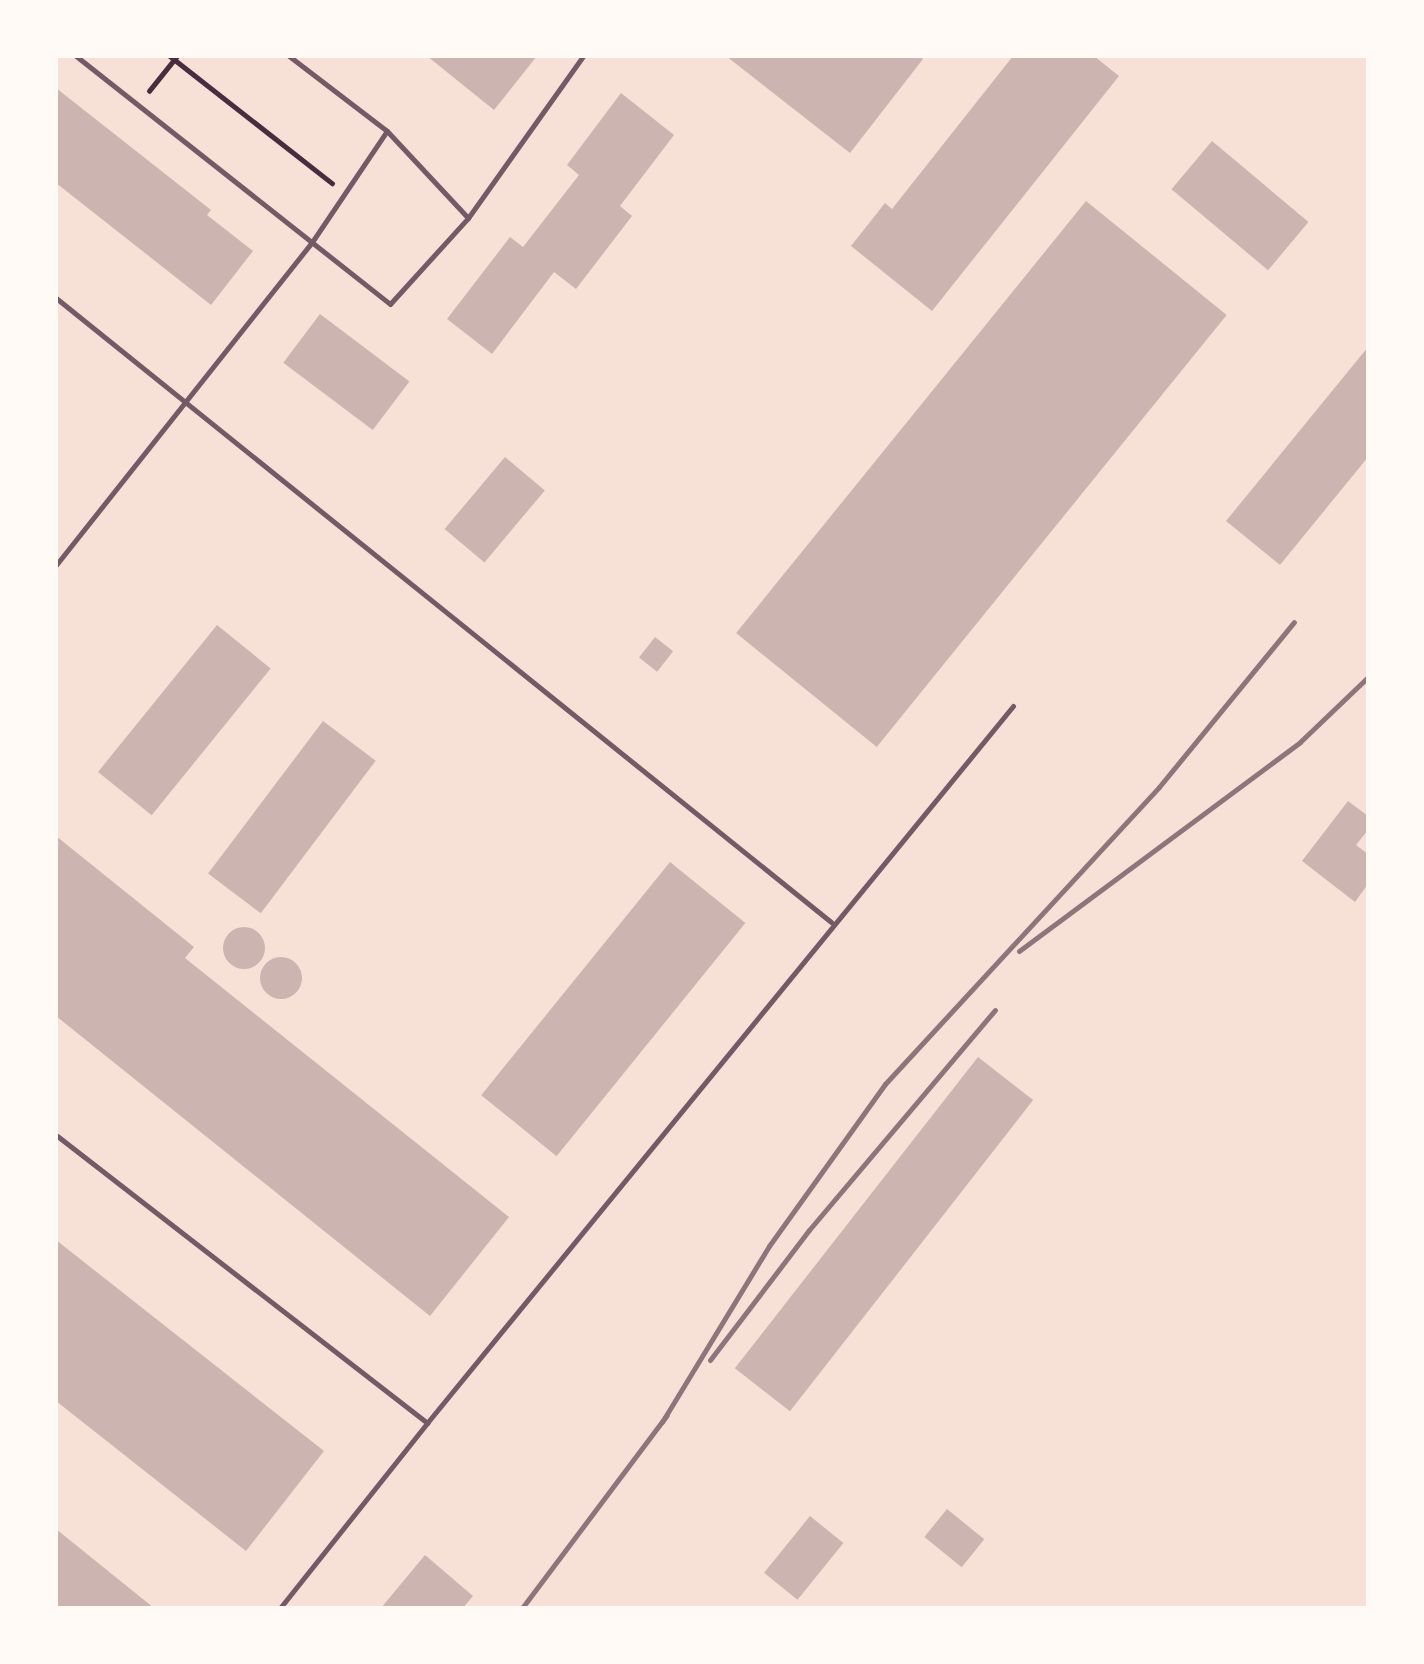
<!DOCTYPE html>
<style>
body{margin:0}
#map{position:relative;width:1424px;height:1664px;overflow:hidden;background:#f7e1d7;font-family:Raleway,sans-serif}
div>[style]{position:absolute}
.building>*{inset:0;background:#ccb4b1;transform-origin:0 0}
.round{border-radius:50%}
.path>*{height:4.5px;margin:-2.25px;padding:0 2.25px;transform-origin:2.25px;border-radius:2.25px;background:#4a2c40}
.service>*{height:5px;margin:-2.5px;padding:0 2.5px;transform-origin:2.5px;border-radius:2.5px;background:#755966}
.rail>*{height:5px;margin:-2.5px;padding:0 2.5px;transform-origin:2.5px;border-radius:2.5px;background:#8f747c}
span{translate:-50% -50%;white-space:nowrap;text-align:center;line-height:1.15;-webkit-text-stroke:7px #fffaf5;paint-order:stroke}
.frame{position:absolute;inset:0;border:58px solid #fffaf5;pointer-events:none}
</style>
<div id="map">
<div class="building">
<i style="clip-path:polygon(427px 56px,537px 56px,494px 110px)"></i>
<i style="clip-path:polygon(726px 56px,920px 56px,923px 59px,850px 153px)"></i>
<i style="clip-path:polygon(1013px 56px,1094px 56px,1119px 76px,932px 311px,851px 246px,885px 203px,892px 209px)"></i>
<i style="clip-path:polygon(56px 88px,211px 210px,207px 215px,253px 251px,211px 305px,56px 183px)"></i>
<i style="clip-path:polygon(621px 93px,674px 135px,620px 206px,632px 216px,576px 289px,554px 272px,492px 354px,447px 319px,510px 237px,523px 247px,579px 175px,567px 165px)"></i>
<i style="left:1212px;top:141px;width:126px;height:63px;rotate:40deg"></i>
<i style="left:1086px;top:201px;width:181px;height:556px;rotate:39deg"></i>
<i style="left:320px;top:314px;width:112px;height:61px;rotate:37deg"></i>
<i style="clip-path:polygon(1368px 347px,1368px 457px,1280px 565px,1226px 521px)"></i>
<i style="left:505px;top:457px;width:52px;height:94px;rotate:40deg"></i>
<i style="left:217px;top:625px;width:69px;height:189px;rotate:39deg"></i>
<i style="left:655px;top:637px;width:23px;height:26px;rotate:38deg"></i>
<i style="left:323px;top:721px;width:66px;height:191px;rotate:37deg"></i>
<i style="clip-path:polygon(1348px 801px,1368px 816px,1368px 830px,1356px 845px,1368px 854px,1368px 884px,1355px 902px,1302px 861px)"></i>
<i style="clip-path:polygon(56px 836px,194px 947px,185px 958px,509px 1217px,430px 1316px,56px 1016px)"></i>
<i style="left:670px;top:862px;width:97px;height:300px;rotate:39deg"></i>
<i class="round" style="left:223px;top:927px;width:42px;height:42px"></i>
<i class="round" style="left:260px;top:957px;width:42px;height:42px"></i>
<i style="left:978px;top:1057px;width:70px;height:395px;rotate:38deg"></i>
<i style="clip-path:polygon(56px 1240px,324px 1451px,246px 1551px,56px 1401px)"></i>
<i style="left:947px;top:1509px;width:48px;height:36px;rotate:39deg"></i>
<i style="left:810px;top:1516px;width:43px;height:73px;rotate:39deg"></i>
<i style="clip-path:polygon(56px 1529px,154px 1608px,56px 1608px)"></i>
<i style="clip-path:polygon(425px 1555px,473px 1596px,463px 1608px,381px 1608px)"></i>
</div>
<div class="path">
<i style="left:170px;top:56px;width:206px;rotate:38.1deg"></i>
<i style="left:149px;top:91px;width:45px;rotate:-51.3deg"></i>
</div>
<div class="service">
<i style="left:76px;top:56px;width:400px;rotate:38.3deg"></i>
<i style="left:390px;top:304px;width:116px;rotate:-47.8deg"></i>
<i style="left:468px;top:218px;width:199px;rotate:-54.6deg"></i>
<i style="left:289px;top:56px;width:123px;rotate:37.4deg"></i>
<i style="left:387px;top:131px;width:119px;rotate:47deg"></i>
<i style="left:56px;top:298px;width:995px;rotate:38.84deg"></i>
<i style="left:56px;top:565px;width:412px;rotate:-51.6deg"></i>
<i style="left:312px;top:242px;width:134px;rotate:-56deg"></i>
<i style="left:56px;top:1135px;width:470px;rotate:37.8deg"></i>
<i style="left:427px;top:1423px;width:926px;rotate:-50.74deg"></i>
<i style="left:280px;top:1608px;width:236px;rotate:-51.5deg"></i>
</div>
<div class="rail">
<i style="left:1019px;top:951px;width:350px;rotate:-36.6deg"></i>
<i style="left:1300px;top:742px;width:94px;rotate:-43.7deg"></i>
<i style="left:710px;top:1360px;width:163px;rotate:-52.7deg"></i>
<i style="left:809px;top:1230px;width:288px;rotate:-49.8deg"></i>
<i style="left:662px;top:1422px;width:206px;rotate:-58.7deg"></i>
<i style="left:769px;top:1246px;width:199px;rotate:-54.4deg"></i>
<i style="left:885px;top:1084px;width:404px;rotate:-47.3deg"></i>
<i style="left:1159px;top:787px;width:213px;rotate:-50.7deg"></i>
<i style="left:522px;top:1608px;width:241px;rotate:-53.1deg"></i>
</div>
<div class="frame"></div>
</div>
